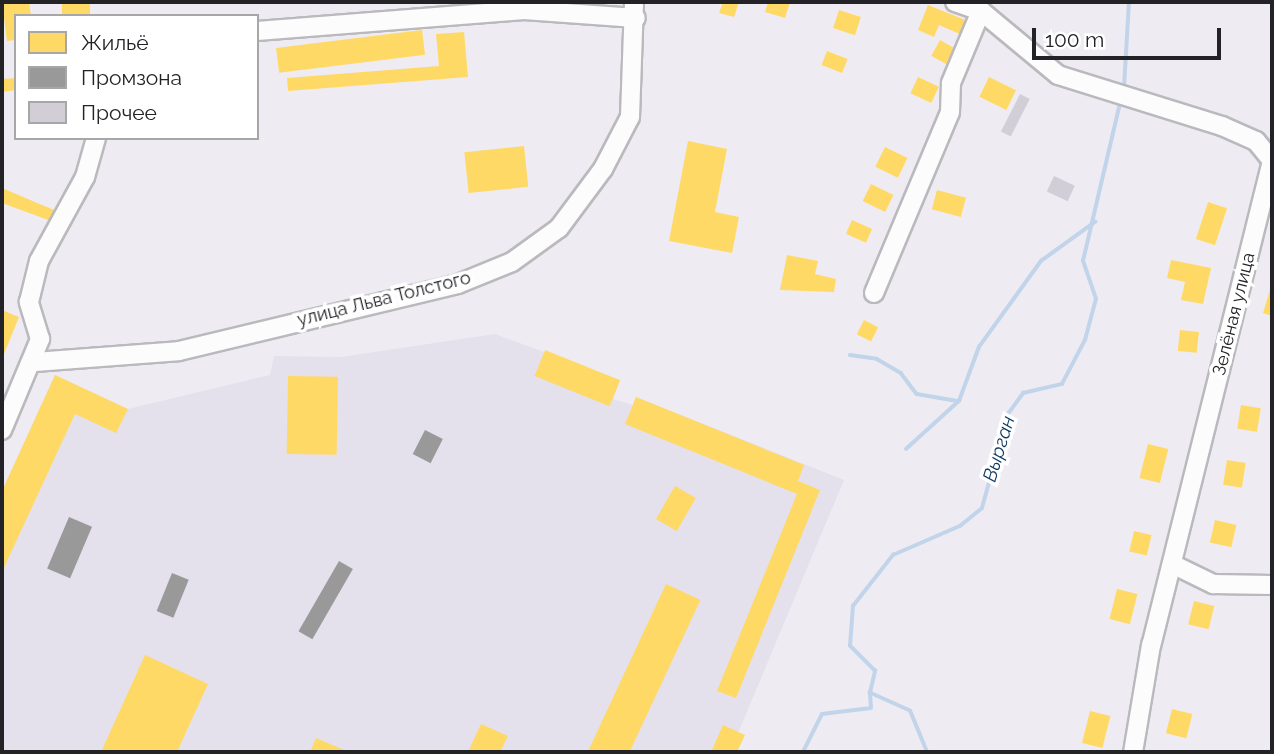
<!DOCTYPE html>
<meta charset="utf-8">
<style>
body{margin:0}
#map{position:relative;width:1274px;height:754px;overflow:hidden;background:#eeecf2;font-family:Raleway,sans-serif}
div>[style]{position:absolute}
.built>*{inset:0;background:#e4e0ec}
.homes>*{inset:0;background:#ffd966;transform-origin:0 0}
.industry>*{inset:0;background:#999;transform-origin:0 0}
.stream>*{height:3.5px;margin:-1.75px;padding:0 1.75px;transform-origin:1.75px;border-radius:1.75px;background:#c1d4ea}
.building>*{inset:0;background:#d1ced8;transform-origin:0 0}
.roads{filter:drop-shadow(2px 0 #bab9bd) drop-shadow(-2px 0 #bab9bd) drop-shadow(0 2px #bab9bd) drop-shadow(0 -2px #bab9bd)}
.minor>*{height:18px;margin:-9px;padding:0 9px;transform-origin:9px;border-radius:9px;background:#fcfcfd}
span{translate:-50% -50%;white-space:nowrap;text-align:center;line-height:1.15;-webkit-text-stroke:7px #fff;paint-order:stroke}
.street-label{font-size:18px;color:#232226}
.water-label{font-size:19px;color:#123a61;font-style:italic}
.frame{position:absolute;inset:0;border:4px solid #232226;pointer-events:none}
.legend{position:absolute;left:14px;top:14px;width:245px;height:126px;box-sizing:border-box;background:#fff;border:2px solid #a7a7a8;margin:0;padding:9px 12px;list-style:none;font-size:21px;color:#232226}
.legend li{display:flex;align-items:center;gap:14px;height:35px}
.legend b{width:35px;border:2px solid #a7a7a8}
.scale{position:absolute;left:1032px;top:28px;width:189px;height:32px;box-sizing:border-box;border:4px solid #232226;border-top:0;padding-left:9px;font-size:21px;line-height:24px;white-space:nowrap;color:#232226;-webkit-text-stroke:5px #fff;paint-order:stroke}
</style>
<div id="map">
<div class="built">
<i style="clip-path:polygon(495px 334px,620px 380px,613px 399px,633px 405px,636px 397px,844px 480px,730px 752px,2px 752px,2px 491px,55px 375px,128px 409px,270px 375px,274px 356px,341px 357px)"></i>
</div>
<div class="homes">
<i style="clip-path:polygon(2px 2px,29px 2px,31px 16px,16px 16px,16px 40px,7px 41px)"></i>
<i style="left:62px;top:2px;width:28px;height:14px"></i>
<i style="clip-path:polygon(723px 2px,739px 2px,734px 17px,719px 13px)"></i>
<i style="clip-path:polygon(768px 2px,790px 2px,785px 18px,765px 12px)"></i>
<i style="clip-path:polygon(928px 5px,968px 21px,962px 35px,939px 25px,934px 37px,918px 30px)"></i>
<i style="left:839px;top:10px;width:23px;height:19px;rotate:18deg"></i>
<i style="left:422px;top:30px;width:25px;height:147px;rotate:83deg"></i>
<i style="clip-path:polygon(464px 32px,468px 77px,288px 91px,287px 78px,439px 66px,436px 34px)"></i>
<i style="left:940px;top:40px;width:21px;height:18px;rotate:29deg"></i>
<i style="left:827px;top:51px;width:22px;height:15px;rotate:21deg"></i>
<i style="left:918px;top:77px;width:23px;height:18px;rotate:25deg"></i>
<i style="left:989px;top:77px;width:30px;height:22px;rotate:26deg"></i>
<i style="clip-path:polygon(16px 78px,16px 90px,2px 92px,2px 79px)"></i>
<i style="clip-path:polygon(688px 141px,727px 149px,715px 212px,739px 217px,732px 253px,669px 241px)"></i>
<i style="left:524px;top:146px;width:41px;height:60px;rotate:84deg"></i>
<i style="left:885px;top:147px;width:25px;height:22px;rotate:26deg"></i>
<i style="left:871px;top:184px;width:25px;height:19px;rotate:26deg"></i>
<i style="clip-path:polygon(2px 188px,54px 210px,51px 221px,2px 203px)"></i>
<i style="left:937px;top:190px;width:30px;height:20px;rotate:15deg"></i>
<i style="left:1208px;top:202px;width:20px;height:39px;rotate:18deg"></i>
<i style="left:852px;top:220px;width:22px;height:15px;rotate:24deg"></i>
<i style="clip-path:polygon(787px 255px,818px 261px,815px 274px,836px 279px,834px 292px,780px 290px)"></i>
<i style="clip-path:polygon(1171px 260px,1211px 268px,1203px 304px,1181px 300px,1185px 282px,1167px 278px)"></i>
<i style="clip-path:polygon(1272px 283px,1272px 316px,1263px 313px)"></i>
<i style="clip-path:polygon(2px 310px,19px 317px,2px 359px)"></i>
<i style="left:864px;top:320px;width:16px;height:16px;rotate:27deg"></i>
<i style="left:1180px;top:330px;width:19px;height:21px;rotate:6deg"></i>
<i style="left:545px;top:350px;width:81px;height:28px;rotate:22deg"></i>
<i style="clip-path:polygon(55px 375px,128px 409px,116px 433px,75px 414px,2px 572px,2px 491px)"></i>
<i style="left:288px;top:376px;width:50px;height:78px;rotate:1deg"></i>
<i style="clip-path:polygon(636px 397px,804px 465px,798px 481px,820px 490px,736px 698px,717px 691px,797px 494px,625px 424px)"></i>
<i style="left:1241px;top:405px;width:20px;height:24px;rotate:9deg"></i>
<i style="left:1148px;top:444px;width:21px;height:35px;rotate:14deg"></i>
<i style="left:1227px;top:460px;width:19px;height:25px;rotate:9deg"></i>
<i style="left:675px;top:486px;width:24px;height:38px;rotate:30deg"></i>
<i style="left:1215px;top:520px;width:22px;height:23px;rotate:13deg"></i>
<i style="left:1134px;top:531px;width:18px;height:21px;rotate:13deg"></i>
<i style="left:666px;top:584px;width:38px;height:186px;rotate:25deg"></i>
<i style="left:1117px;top:589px;width:21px;height:31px;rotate:14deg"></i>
<i style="left:1194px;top:601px;width:21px;height:24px;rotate:14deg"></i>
<i style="clip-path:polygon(145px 655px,208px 684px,177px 752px,101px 752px)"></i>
<i style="left:1172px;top:709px;width:21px;height:25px;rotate:14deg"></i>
<i style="left:1090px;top:711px;width:21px;height:33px;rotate:14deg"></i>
<i style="clip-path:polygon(481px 724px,508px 736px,500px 752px,468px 752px)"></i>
<i style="clip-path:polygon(723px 725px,745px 735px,737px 752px,711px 752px)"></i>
<i style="clip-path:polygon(316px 738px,349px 752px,310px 752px)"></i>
</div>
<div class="industry">
<i style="left:425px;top:430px;width:20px;height:27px;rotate:27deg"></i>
<i style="left:69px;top:517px;width:25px;height:56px;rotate:23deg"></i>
<i style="left:339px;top:561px;width:16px;height:81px;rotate:30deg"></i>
<i style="left:172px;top:573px;width:18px;height:41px;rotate:22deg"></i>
</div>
<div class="stream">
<i style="left:1124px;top:88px;width:86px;rotate:-86.7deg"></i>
<i style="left:850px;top:355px;width:27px;rotate:8deg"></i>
<i style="left:877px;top:359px;width:28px;rotate:30deg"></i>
<i style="left:901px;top:373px;width:26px;rotate:53deg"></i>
<i style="left:917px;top:394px;width:42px;rotate:9.7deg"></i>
<i style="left:906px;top:449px;width:72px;rotate:-42.2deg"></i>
<i style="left:959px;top:401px;width:58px;rotate:-69.7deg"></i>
<i style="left:979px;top:347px;width:106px;rotate:-54.2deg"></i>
<i style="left:1041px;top:261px;width:67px;rotate:-35.8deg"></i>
<i style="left:803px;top:752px;width:42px;rotate:-63.4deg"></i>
<i style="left:822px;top:714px;width:49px;rotate:-7deg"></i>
<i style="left:871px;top:708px;width:15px;rotate:-94deg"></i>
<i style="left:927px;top:752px;width:44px;rotate:-112.5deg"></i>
<i style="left:910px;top:711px;width:44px;rotate:-155.8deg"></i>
<i style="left:870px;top:693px;width:23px;rotate:-77deg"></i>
<i style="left:875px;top:671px;width:35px;rotate:-135deg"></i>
<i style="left:850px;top:646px;width:40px;rotate:-85.7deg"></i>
<i style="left:853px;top:606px;width:65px;rotate:-51.9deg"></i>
<i style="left:893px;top:555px;width:73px;rotate:-23.4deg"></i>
<i style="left:960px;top:526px;width:28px;rotate:-39deg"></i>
<i style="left:982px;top:508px;width:98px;rotate:-74.5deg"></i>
<i style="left:1008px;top:414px;width:26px;rotate:-54deg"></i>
<i style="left:1023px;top:393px;width:40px;rotate:-13deg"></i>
<i style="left:1062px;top:384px;width:50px;rotate:-62.4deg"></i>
<i style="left:1085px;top:340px;width:42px;rotate:-75deg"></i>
<i style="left:1096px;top:299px;width:40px;rotate:-108.9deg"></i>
<i style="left:1083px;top:261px;width:166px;rotate:-76.8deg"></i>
</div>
<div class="building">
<i style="left:1020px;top:94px;width:11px;height:42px;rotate:27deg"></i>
<i style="left:1054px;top:176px;width:23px;height:17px;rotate:25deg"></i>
</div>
<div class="roads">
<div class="minor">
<i style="left:955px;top:2px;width:28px;rotate:19deg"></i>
<i style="left:981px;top:11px;width:100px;rotate:39.7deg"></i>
<i style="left:1058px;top:75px;width:172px;rotate:17.3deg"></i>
<i style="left:1222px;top:126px;width:37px;rotate:24deg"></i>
<i style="left:1256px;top:141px;width:26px;rotate:51deg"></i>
<i style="left:1272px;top:161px;width:499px;rotate:104deg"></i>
<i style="left:1151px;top:645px;width:109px;rotate:99.5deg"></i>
<i style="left:257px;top:31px;width:268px;rotate:-4.5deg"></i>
<i style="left:524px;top:10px;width:112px;rotate:4.1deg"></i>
<i style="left:874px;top:293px;width:196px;rotate:-67.2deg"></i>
<i style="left:950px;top:112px;width:29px;rotate:-88deg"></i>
<i style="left:951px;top:83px;width:78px;rotate:-67.4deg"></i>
<i style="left:34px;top:362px;width:145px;rotate:-4.3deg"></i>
<i style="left:179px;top:351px;width:287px;rotate:-13.5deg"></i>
<i style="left:458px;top:284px;width:58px;rotate:-22.2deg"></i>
<i style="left:512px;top:262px;width:58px;rotate:-35.9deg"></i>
<i style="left:559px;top:228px;width:74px;rotate:-53.3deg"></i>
<i style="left:603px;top:169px;width:59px;rotate:-62.6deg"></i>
<i style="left:630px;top:117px;width:115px;rotate:-88deg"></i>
<i style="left:2px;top:430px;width:99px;rotate:-67.3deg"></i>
<i style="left:40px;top:339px;width:39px;rotate:-107deg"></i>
<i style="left:29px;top:302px;width:42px;rotate:-76.3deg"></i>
<i style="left:39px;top:261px;width:96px;rotate:-61.3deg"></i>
<i style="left:85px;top:177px;width:41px;rotate:-74.2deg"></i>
<i style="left:1172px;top:564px;width:46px;rotate:26deg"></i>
<i style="left:1213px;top:584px;width:59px;rotate:1deg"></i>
</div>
</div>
<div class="street-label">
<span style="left:384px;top:299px;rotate:-14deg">улица Льва Толстого</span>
<span style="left:1234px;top:314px;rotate:-76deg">Зелёная улица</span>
</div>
<div class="water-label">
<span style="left:999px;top:449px;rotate:-73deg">Вырган</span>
</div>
<div class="frame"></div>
<ul class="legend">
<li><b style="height:19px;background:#ffd966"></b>Жильё</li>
<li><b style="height:19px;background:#999"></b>Промзона</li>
<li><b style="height:19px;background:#d1ced8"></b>Прочее</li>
</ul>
<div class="scale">100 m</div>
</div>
